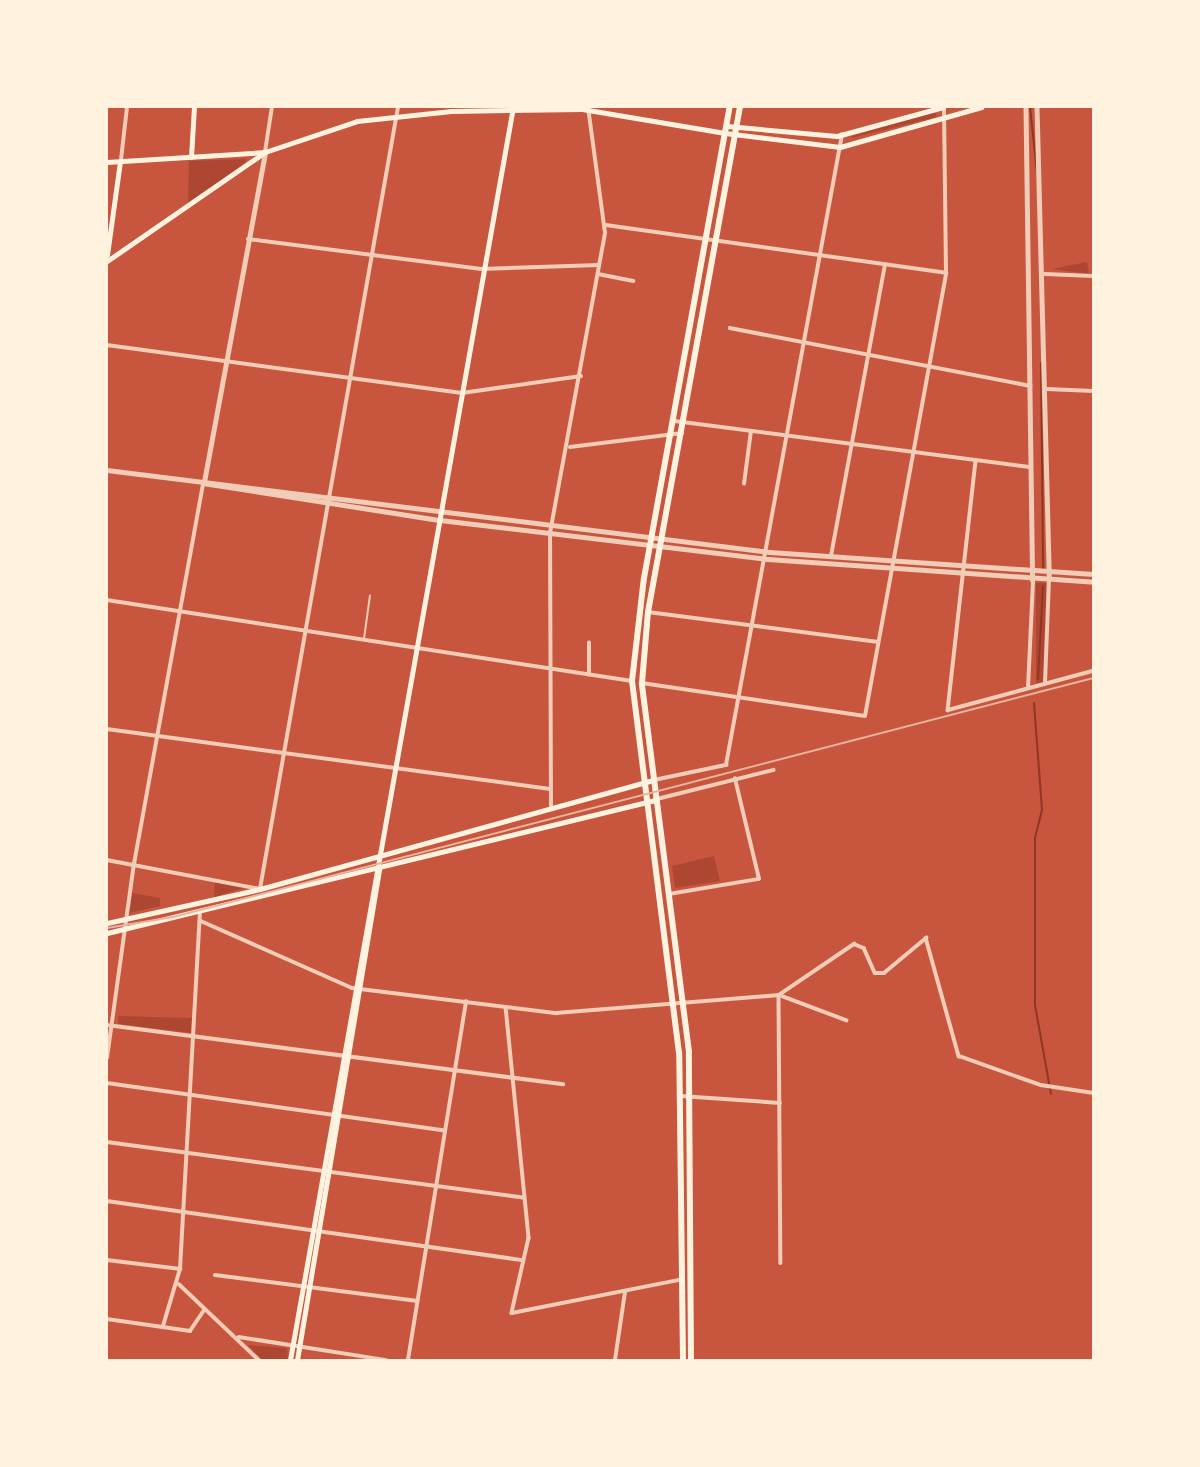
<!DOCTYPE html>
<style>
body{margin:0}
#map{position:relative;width:1200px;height:1467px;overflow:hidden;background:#c8553d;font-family:Quicksand,sans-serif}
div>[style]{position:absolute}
.green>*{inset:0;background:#ae4732;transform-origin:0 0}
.stream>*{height:2px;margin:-1px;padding:0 1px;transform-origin:1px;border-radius:1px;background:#8f3625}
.service>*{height:2px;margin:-1px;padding:0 1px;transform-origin:1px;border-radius:1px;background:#f1ccb7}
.minor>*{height:3.5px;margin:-1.75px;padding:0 1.75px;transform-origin:1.75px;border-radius:1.75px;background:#f1ccb7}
.tertiary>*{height:4.5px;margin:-2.25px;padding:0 2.25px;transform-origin:2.25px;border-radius:2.25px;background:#f1ccb7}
.secondary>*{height:5px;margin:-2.5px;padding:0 2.5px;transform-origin:2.5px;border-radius:2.5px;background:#fff3e0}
.primary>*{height:5px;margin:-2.5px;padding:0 2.5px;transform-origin:2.5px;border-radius:2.5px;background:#fff3e0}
.trunk>*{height:6px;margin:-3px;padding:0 3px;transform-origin:3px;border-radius:3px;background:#fff3e0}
.tram>*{height:2px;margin:-1px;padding:0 1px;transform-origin:1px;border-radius:1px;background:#e9b49f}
span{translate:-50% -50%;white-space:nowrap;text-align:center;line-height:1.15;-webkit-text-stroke:5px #fff3e0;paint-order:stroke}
.frame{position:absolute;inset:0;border:108px solid #fff3e0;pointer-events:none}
</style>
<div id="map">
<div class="green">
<i style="clip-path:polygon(935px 112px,937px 117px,851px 138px,852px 136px)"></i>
<i style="clip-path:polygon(246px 159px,245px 163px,188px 203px,189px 161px)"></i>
<i style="clip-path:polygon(1087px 262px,1089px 274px,1052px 269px)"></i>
<i style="left:1036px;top:583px;width:10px;height:100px"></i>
<i style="clip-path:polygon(714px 856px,720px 881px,675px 888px,672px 866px)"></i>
<i style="clip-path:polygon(215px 879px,246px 884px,247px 887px,214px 897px)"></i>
<i style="clip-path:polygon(132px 893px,160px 898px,160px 906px,129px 913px)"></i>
<i style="clip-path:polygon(118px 1016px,192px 1018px,191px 1033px,119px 1024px)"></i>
<i style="clip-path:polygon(248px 1345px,287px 1348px,288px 1360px,262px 1360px)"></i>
</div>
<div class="stream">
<i style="left:1030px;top:107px;width:65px;rotate:83.9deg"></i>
<i style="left:1041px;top:363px;width:206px;rotate:89.4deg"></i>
<i style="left:1038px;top:679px;width:93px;rotate:-86.9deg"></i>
<i style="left:1034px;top:703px;width:107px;rotate:85.7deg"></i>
<i style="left:1042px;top:810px;width:30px;rotate:104deg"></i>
<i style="left:1035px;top:839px;width:166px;rotate:90deg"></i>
<i style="left:1035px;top:1005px;width:90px;rotate:79.8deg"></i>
</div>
<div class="service">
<i style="left:364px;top:639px;width:44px;rotate:-82.2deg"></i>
</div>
<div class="minor">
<i style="left:265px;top:152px;width:46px;rotate:-81.2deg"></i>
<i style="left:121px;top:160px;width:53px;rotate:-83.5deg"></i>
<i style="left:606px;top:225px;width:343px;rotate:8deg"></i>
<i style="left:248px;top:239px;width:235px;rotate:7.3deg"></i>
<i style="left:481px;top:269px;width:118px;rotate:-1.9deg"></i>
<i style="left:598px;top:274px;width:36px;rotate:11deg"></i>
<i style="left:1045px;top:274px;width:48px;rotate:2.4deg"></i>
<i style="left:730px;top:328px;width:306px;rotate:10.9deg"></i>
<i style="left:107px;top:345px;width:358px;rotate:7.7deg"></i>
<i style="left:462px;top:393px;width:120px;rotate:-8.1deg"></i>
<i style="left:1047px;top:389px;width:46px;rotate:2.5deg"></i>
<i style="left:675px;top:421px;width:357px;rotate:7.4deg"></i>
<i style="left:570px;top:447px;width:113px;rotate:-7.1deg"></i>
<i style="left:976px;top:461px;width:251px;rotate:96.4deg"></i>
<i style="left:948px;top:710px;width:150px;rotate:-15.1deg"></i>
<i style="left:744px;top:484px;width:53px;rotate:-82.5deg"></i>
<i style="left:831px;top:556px;width:296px;rotate:-79.5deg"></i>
<i style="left:107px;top:600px;width:531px;rotate:8.77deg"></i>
<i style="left:648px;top:612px;width:232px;rotate:7.4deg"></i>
<i style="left:589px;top:675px;width:32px;rotate:-90deg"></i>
<i style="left:642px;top:683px;width:225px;rotate:8.4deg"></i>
<i style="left:865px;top:716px;width:450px;rotate:-79.6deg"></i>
<i style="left:946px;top:273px;width:166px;rotate:-90.7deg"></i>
<i style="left:1045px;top:683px;width:104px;rotate:-87.8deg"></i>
<i style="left:1028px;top:688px;width:108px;rotate:-87.3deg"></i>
<i style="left:107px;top:729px;width:447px;rotate:7.7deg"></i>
<i style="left:654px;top:780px;width:74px;rotate:-11.8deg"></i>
<i style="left:726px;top:765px;width:641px;rotate:-79.57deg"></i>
<i style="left:657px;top:799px;width:120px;rotate:-14deg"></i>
<i style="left:551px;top:809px;width:276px;rotate:-90.2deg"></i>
<i style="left:550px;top:533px;width:305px;rotate:-79.6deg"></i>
<i style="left:605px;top:233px;width:127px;rotate:-97.7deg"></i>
<i style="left:107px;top:860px;width:156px;rotate:10.7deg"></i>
<i style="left:260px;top:889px;width:794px;rotate:-79.99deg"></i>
<i style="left:669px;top:894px;width:91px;rotate:-9.5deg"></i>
<i style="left:759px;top:879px;width:103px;rotate:-103.5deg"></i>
<i style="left:201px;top:921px;width:165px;rotate:23.9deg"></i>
<i style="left:352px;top:988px;width:206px;rotate:7deg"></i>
<i style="left:556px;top:1013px;width:224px;rotate:-4.6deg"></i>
<i style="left:779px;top:995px;width:72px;rotate:20.5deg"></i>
<i style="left:779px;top:995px;width:91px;rotate:-34.2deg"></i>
<i style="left:854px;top:944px;width:11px;rotate:22deg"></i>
<i style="left:864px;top:948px;width:27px;rotate:66deg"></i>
<i style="left:875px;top:973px;width:9px"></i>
<i style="left:884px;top:973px;width:55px;rotate:-39.8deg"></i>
<i style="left:926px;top:938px;width:123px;rotate:74.4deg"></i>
<i style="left:959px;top:1056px;width:87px;rotate:19.5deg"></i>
<i style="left:1041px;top:1085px;width:53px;rotate:8.7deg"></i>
<i style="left:779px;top:996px;width:267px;rotate:89.6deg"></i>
<i style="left:506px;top:1007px;width:232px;rotate:84.3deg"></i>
<i style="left:529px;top:1238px;width:77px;rotate:102.8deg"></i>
<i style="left:512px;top:1313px;width:174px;rotate:-11.2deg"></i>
<i style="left:107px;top:1025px;width:460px;rotate:7.4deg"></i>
<i style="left:107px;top:1058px;width:196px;rotate:-82.1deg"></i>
<i style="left:134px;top:864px;width:387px;rotate:-79.7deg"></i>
<i style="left:107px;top:1083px;width:339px;rotate:8deg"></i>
<i style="left:681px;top:1096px;width:99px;rotate:4deg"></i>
<i style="left:107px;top:1142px;width:421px;rotate:7.6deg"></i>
<i style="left:107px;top:1201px;width:419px;rotate:8.1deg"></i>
<i style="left:107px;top:1260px;width:74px;rotate:7deg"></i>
<i style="left:215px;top:1275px;width:204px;rotate:7.3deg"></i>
<i style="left:179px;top:1284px;width:110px;rotate:43.5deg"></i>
<i style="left:107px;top:1319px;width:84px;rotate:8.2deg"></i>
<i style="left:190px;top:1331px;width:25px;rotate:-56deg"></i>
<i style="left:163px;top:1326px;width:59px;rotate:-73.4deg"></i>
<i style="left:180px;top:1269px;width:356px;rotate:-86.8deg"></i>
<i style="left:239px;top:1337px;width:149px;rotate:8.9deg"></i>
<i style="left:408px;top:1360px;width:363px;rotate:-80.8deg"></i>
<i style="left:615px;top:1360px;width:69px;rotate:-81.6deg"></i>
</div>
<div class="tertiary">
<i style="left:1026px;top:107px;width:473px;rotate:89.2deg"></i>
<i style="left:1037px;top:107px;width:472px;rotate:88.5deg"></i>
<i style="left:107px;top:470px;width:668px;rotate:7.05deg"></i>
<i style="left:770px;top:552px;width:324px;rotate:3.9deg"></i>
<i style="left:204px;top:482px;width:336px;rotate:-79.5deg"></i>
<i style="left:203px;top:483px;width:240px;rotate:8.9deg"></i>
<i style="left:440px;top:520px;width:330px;rotate:6.8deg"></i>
<i style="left:768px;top:559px;width:326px;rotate:4deg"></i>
</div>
<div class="secondary">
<i style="left:191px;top:157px;width:50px;rotate:-86.6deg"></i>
<i style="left:107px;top:162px;width:158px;rotate:-3.6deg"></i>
<i style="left:107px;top:255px;width:95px;rotate:-82.1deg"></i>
<i style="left:107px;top:261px;width:192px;rotate:-34.6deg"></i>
<i style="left:265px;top:152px;width:97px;rotate:-18.6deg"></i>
<i style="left:357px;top:121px;width:95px;rotate:-6.1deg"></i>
<i style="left:451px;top:111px;width:131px;rotate:-0.9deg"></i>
<i style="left:582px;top:109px;width:145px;rotate:9.5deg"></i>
<i style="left:290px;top:1360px;width:1273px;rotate:-79.91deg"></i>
<i style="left:297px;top:1360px;width:499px;rotate:-80.5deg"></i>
</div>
<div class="primary">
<i style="left:727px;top:126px;width:110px;rotate:5.2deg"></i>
<i style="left:837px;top:136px;width:110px;rotate:-15.3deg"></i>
<i style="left:725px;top:133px;width:116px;rotate:6.9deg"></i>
<i style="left:840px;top:147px;width:147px;rotate:-15.8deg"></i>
<i style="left:107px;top:923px;width:157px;rotate:-12.5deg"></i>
<i style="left:260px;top:889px;width:407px;rotate:-15.5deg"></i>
<i style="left:107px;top:933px;width:564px;rotate:-13.64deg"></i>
</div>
<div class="trunk">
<i style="left:683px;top:1360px;width:307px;rotate:-90.7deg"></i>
<i style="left:679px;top:1053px;width:375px;rotate:-97.2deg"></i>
<i style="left:632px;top:681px;width:104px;rotate:-83.4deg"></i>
<i style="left:644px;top:578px;width:479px;rotate:-79.7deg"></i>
<i style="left:691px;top:1360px;width:308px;rotate:-90.4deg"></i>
<i style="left:689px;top:1052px;width:372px;rotate:-97.3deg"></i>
<i style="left:642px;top:683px;width:71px;rotate:-85.2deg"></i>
<i style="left:648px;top:612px;width:513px;rotate:-79.68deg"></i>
</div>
<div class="tram">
<i style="left:107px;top:928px;width:67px;rotate:-9.5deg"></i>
<i style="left:173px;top:917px;width:951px;rotate:-14.56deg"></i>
</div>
<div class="frame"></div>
</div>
